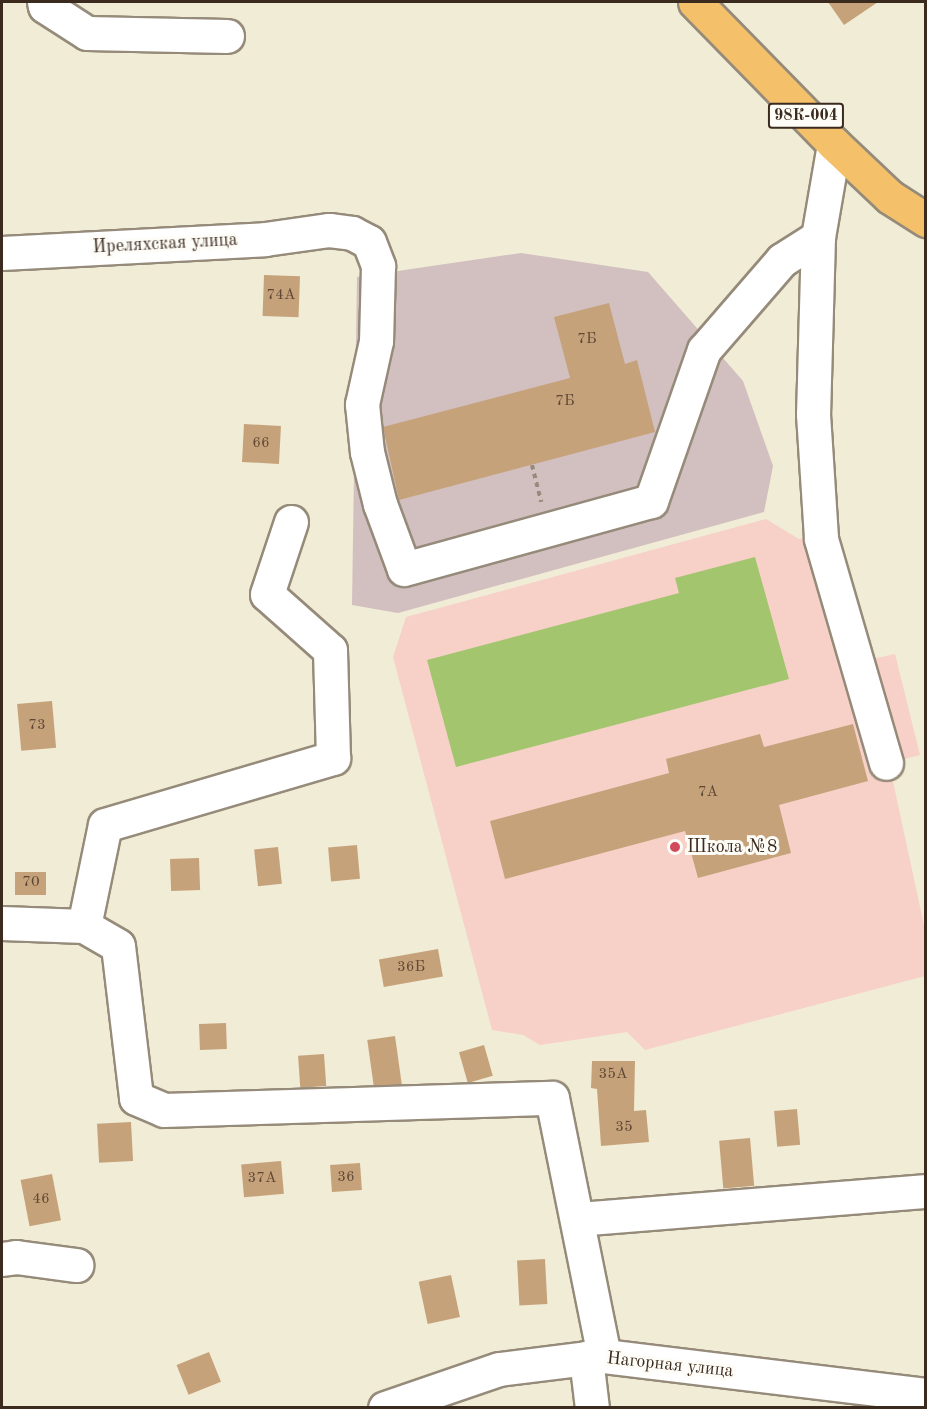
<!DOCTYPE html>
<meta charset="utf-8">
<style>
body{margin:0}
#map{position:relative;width:927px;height:1409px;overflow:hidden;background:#f0ecd5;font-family:"Old Standard TT",serif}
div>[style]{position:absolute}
.built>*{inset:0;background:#f7d1c8}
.industrial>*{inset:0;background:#d2bfc0}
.green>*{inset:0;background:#a2c56e}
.building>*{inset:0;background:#c6a27b;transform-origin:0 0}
.path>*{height:4px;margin-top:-2px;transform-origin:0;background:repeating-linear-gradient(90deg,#968b7a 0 4.5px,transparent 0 9px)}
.roads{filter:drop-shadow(2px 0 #968b7a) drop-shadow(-2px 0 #968b7a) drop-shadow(0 2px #968b7a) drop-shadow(0 -2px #968b7a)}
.minor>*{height:33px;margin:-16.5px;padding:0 16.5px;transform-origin:16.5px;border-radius:16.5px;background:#fff}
.major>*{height:33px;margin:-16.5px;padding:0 16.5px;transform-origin:16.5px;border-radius:16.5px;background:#f4c16a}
.dots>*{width:16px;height:16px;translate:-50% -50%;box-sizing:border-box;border:3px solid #fdfcf7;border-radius:50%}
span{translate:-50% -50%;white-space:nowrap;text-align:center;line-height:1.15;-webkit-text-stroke:6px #fdfcf7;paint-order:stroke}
.number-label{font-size:15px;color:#5e4835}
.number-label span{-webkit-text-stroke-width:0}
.shield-label span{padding:2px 4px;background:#fdfcf7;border:2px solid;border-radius:4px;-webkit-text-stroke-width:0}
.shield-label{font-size:16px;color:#3b2a1e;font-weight:700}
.street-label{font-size:18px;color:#3b2a1e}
.poi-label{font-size:18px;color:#3b2a1e}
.left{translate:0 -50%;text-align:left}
.frame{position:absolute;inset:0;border:3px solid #3b2a1e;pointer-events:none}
</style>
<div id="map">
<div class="built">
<i style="clip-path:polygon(766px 519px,799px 539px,831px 531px,863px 661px,895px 654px,920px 755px,889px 763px,925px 930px,925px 976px,645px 1050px,627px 1032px,540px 1045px,523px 1035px,492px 1030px,393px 657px,406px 617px)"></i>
</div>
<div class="industrial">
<i style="clip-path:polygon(521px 253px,648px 272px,743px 381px,773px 466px,764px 512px,398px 613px,352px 605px,357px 277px)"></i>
</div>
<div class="green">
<i style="clip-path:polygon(755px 557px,789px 679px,456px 767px,427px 660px,679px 593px,675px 578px)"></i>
</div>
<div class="building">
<i style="clip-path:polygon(828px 2px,878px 2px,844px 25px)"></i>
<i style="left:264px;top:275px;width:36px;height:41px;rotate:2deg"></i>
<i style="clip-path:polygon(609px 303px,625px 364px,637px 360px,655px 432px,399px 500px,383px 427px,570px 378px,554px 317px)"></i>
<i style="left:244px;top:424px;width:37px;height:38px;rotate:3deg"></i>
<i style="left:52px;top:701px;width:47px;height:35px;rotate:85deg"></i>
<i style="clip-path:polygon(853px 724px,868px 781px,779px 805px,791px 853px,698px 878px,685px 831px,505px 879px,490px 821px,669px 773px,666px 759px,760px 734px,764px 747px)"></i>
<i style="left:357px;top:845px;width:34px;height:29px;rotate:85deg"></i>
<i style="left:278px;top:847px;width:37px;height:24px;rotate:84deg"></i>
<i style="left:199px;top:858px;width:32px;height:29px;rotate:88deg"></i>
<i style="left:15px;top:872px;width:31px;height:23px"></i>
<i style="left:438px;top:949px;width:28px;height:60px;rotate:80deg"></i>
<i style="left:226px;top:1023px;width:26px;height:27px;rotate:88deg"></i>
<i style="left:395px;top:1036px;width:49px;height:28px;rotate:82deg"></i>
<i style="left:484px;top:1045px;width:32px;height:26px;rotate:74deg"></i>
<i style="left:324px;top:1054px;width:32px;height:26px;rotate:86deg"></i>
<i style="clip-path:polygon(592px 1061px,635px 1061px,634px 1111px,646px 1110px,649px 1142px,601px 1146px,597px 1089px,591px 1088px)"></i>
<i style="left:797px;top:1109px;width:36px;height:23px;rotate:85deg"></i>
<i style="left:131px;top:1122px;width:39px;height:34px;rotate:87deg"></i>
<i style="left:750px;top:1138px;width:48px;height:31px;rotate:85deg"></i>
<i style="left:281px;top:1161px;width:33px;height:40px;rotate:85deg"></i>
<i style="left:360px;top:1163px;width:27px;height:30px;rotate:86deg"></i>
<i style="left:52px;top:1174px;width:47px;height:32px;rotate:79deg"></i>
<i style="left:545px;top:1259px;width:45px;height:28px;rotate:87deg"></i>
<i style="left:451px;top:1275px;width:43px;height:33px;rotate:78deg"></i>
<i style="left:209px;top:1352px;width:32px;height:35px;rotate:68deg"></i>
</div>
<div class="path">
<i style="left:532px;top:465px;width:38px;rotate:76deg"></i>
</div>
<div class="roads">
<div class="minor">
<i style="left:44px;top:2px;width:4px;rotate:76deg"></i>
<i style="left:45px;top:6px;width:50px;rotate:32.7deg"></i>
<i style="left:87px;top:33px;width:140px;rotate:1.2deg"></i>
<i style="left:818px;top:237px;width:177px;rotate:91.6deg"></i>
<i style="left:813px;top:414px;width:125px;rotate:86.3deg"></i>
<i style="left:821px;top:539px;width:233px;rotate:73.8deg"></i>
<i style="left:2px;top:253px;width:263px;rotate:-3deg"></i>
<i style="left:265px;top:239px;width:65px;rotate:-8deg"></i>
<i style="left:329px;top:230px;width:23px;rotate:7deg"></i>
<i style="left:352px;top:233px;width:19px;rotate:28deg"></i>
<i style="left:369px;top:242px;width:26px;rotate:69deg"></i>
<i style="left:378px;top:266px;width:75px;rotate:91.5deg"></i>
<i style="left:376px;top:341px;width:65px;rotate:102.5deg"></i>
<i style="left:362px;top:404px;width:48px;rotate:84.1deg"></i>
<i style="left:367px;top:452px;width:54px;rotate:76deg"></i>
<i style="left:380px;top:504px;width:69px;rotate:69.7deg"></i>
<i style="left:404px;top:569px;width:256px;rotate:-15.4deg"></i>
<i style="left:651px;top:501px;width:160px;rotate:-70.7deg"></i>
<i style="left:704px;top:350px;width:119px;rotate:-49.1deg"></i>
<i style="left:782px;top:260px;width:43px;rotate:-32.6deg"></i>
<i style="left:818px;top:237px;width:94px;rotate:-80.2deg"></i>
<i style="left:2px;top:923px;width:82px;rotate:2.1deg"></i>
<i style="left:84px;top:926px;width:103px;rotate:-78.3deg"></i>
<i style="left:105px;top:825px;width:238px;rotate:-16.4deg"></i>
<i style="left:333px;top:758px;width:108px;rotate:-91.6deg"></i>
<i style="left:330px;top:650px;width:84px;rotate:-138.4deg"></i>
<i style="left:267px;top:594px;width:76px;rotate:-71.6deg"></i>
<i style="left:84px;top:926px;width:39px;rotate:30deg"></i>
<i style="left:118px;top:946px;width:153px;rotate:83.2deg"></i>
<i style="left:136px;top:1098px;width:30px;rotate:23deg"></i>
<i style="left:164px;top:1110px;width:388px;rotate:-1.8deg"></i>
<i style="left:552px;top:1098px;width:263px;rotate:78.6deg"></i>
<i style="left:577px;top:1219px;width:350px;rotate:-4.6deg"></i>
<i style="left:2px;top:1259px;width:14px;rotate:-8deg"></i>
<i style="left:16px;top:1257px;width:61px;rotate:7.6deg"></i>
<i style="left:586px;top:1358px;width:50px;rotate:83.2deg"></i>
<i style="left:385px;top:1408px;width:120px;rotate:-18.9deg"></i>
<i style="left:499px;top:1369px;width:106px;rotate:-7.1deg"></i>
<i style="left:604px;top:1356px;width:324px;rotate:6.9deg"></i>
</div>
<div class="major">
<i style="left:695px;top:2px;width:199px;rotate:45.6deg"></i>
<i style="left:834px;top:144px;width:77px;rotate:43.4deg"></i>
<i style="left:890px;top:197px;width:43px;rotate:32.6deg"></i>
</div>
</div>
<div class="dots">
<i style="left:675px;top:847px;background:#d1495b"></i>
</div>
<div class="number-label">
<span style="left:281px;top:296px">74А</span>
<span style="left:587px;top:340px">7Б</span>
<span style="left:565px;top:402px">7Б</span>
<span style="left:261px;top:444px">66</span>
<span style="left:37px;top:726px">73</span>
<span style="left:708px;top:793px">7А</span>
<span style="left:31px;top:883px">70</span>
<span style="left:411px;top:968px">36Б</span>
<span style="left:613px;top:1075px">35А</span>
<span style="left:624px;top:1128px">35</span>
<span style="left:346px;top:1178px">36</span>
<span style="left:262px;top:1179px">37А</span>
<span style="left:41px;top:1200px">46</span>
</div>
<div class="shield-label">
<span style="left:806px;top:116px">98К-004</span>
</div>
<div class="street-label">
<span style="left:165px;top:244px;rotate:-3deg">Иреляхская улица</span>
<span style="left:670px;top:1365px;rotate:6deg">Нагорная улица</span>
</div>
<div class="poi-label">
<span class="left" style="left:687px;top:847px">Школа №8</span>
</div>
<div class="frame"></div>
</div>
